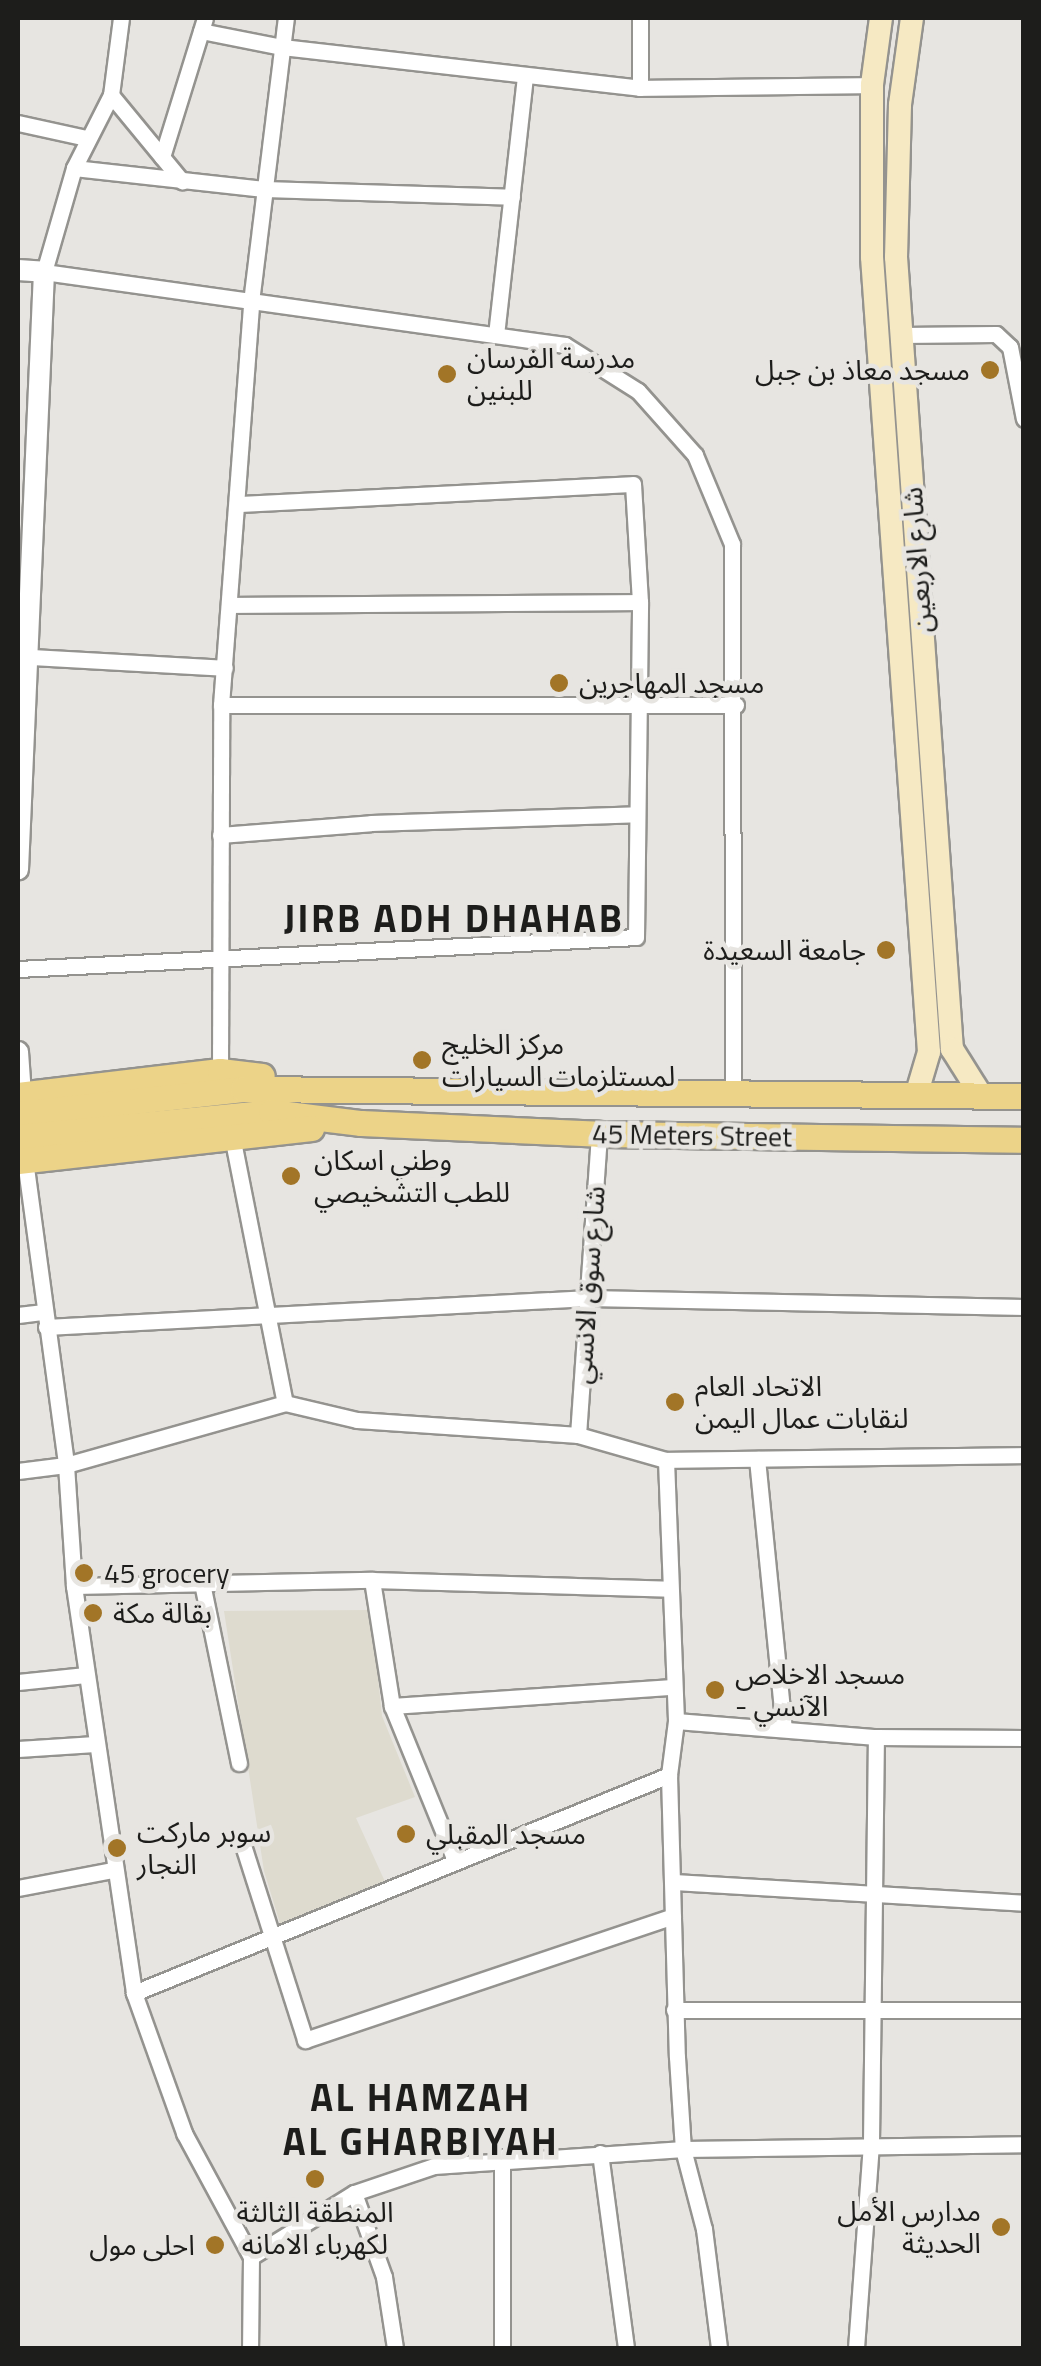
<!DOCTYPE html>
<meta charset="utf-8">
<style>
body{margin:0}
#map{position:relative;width:1041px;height:2366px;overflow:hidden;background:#e7e5e1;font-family:"Titillium Web","Noto Sans Arabic",sans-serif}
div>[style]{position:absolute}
.built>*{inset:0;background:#dedbcf}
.roads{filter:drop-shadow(2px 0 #94938f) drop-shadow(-2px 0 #94938f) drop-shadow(0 2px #94938f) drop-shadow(0 -2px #94938f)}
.minor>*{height:15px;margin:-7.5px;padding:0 7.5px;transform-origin:7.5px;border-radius:7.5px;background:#fff}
.tertiary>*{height:20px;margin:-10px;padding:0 10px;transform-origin:10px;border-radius:10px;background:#fff}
.secondary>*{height:22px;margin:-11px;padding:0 11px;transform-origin:11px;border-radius:11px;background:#f6e9c3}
.primary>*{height:25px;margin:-12.5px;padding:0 12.5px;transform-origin:12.5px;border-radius:12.5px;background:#ecd388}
.dots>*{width:28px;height:28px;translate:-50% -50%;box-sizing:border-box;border:5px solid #e7e5e1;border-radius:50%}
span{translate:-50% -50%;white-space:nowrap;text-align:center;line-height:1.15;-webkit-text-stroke:9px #e7e5e1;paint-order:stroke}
.poi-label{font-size:28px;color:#1d1d1b}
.left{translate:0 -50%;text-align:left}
.right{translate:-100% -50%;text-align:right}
.street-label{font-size:28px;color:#1d1d1b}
.district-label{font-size:38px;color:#1d1d1b;font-weight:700;letter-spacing:2.5px}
.frame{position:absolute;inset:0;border:20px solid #1d1d1b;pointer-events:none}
</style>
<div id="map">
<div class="built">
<i style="clip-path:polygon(371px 1610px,382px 1716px,415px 1797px,356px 1818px,387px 1886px,282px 1930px,264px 1871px,224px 1611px)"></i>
</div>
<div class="roads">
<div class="minor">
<i style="left:121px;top:18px;width:78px;rotate:97.4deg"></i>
<i style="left:111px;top:95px;width:82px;rotate:116.9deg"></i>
<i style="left:74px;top:168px;width:108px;rotate:106.1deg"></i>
<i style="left:44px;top:272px;width:526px;rotate:7.98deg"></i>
<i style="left:565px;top:345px;width:86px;rotate:32.2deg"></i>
<i style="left:638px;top:391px;width:86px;rotate:48.3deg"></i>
<i style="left:695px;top:455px;width:96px;rotate:67.4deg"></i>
<i style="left:732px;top:544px;width:551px;rotate:89.9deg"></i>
<i style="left:201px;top:31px;width:83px;rotate:11.2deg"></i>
<i style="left:282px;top:47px;width:360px;rotate:6.5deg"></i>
<i style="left:640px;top:88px;width:232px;rotate:-0.7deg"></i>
<i style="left:640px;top:88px;width:70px;rotate:-90deg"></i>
<i style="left:111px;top:95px;width:112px;rotate:50.5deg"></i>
<i style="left:18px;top:123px;width:70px;rotate:12.4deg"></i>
<i style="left:162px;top:157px;width:145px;rotate:-72.8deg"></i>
<i style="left:74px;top:168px;width:191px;rotate:6.3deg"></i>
<i style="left:264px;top:189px;width:248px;rotate:1.8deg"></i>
<i style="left:496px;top:335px;width:260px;rotate:-83.6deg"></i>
<i style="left:901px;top:335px;width:95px;rotate:-0.6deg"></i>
<i style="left:996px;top:334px;width:19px;rotate:43deg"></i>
<i style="left:1010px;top:347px;width:73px;rotate:79deg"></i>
<i style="left:231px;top:605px;width:409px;rotate:-0.4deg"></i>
<i style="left:30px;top:657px;width:195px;rotate:3.2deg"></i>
<i style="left:221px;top:705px;width:515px"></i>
<i style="left:220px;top:835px;width:151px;rotate:-4.5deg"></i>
<i style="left:371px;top:823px;width:266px;rotate:-1.9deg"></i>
<i style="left:18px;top:969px;width:619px;rotate:-2.96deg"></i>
<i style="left:636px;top:937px;width:335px;rotate:-89.3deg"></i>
<i style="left:640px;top:602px;width:118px;rotate:-93.4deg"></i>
<i style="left:633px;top:484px;width:396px;rotate:177.1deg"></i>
<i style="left:220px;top:1071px;width:366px;rotate:-89.8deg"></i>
<i style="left:221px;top:705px;width:404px;rotate:-85.7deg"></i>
<i style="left:251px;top:302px;width:286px;rotate:-83deg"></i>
<i style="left:232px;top:1136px;width:272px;rotate:78.8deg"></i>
<i style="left:25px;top:1160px;width:308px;rotate:82.3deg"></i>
<i style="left:66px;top:1465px;width:121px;rotate:86.2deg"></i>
<i style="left:74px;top:1586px;width:411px;rotate:81.6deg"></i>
<i style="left:134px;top:1993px;width:149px;rotate:70.3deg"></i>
<i style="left:184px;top:2133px;width:141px;rotate:61.6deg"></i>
<i style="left:251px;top:2257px;width:91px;rotate:90.6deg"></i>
<i style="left:18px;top:1315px;width:26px;rotate:-7deg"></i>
<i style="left:46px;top:1327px;width:544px;rotate:-3.06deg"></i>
<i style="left:589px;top:1298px;width:435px;rotate:1.2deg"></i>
<i style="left:578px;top:1435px;width:302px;rotate:-86deg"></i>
<i style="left:757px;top:1459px;width:270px;rotate:84.3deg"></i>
<i style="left:666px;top:1460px;width:261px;rotate:87.8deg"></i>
<i style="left:676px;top:1721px;width:54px;rotate:97.4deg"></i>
<i style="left:669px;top:1775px;width:282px;rotate:88.4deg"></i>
<i style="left:677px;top:2057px;width:92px;rotate:86.3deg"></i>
<i style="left:683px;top:2149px;width:83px;rotate:75.3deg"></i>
<i style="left:704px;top:2229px;width:120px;rotate:82.8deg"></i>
<i style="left:18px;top:1471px;width:48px;rotate:-7.1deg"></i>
<i style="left:66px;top:1465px;width:228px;rotate:-15.8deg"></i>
<i style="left:285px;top:1403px;width:74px;rotate:13.3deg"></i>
<i style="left:357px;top:1420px;width:222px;rotate:3.9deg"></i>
<i style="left:578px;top:1435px;width:91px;rotate:15.9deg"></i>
<i style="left:666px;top:1460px;width:358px;rotate:-0.8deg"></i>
<i style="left:372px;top:1580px;width:128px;rotate:81deg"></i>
<i style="left:392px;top:1706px;width:166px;rotate:67.8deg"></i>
<i style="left:202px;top:1583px;width:184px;rotate:78.4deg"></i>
<i style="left:74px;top:1586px;width:298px;rotate:-1.2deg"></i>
<i style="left:372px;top:1580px;width:298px;rotate:1.7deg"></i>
<i style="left:18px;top:1682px;width:68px;rotate:-5.9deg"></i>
<i style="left:392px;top:1706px;width:281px;rotate:-3.9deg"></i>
<i style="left:676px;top:1721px;width:201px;rotate:4.6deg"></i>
<i style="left:876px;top:1737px;width:148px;rotate:0.4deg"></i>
<i style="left:18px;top:1749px;width:77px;rotate:-3.7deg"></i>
<i style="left:242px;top:1842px;width:208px;rotate:72.3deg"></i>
<i style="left:305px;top:2040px;width:388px;rotate:-18.6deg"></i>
<i style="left:673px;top:1882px;width:352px;rotate:3.4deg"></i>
<i style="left:18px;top:1888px;width:96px;rotate:-10.8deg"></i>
<i style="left:134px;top:1993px;width:578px;rotate:-22.17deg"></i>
<i style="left:674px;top:2010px;width:350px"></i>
<i style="left:600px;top:2153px;width:197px;rotate:82.4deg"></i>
<i style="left:502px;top:2157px;width:191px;rotate:90deg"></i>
<i style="left:354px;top:2193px;width:89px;rotate:70.3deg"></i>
<i style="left:384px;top:2277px;width:72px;rotate:81.2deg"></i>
<i style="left:251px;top:2257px;width:121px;rotate:-31.9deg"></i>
<i style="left:354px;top:2193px;width:84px;rotate:-18.6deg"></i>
<i style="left:434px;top:2166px;width:250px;rotate:-3.9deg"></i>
<i style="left:683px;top:2149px;width:341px;rotate:-0.8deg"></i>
<i style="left:856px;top:2348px;width:207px;rotate:-85.8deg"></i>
<i style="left:871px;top:2142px;width:405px;rotate:-89.3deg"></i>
</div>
<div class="tertiary">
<i style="left:18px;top:270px;width:26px;rotate:4deg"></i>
<i style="left:44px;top:272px;width:598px;rotate:92.49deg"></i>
<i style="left:18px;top:1052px;width:43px;rotate:86deg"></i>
</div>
<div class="secondary">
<i style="left:881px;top:18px;width:68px;rotate:97.7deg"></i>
<i style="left:872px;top:85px;width:172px;rotate:90deg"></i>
<i style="left:872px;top:257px;width:797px;rotate:85.9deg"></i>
<i style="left:929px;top:1052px;width:46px;rotate:106.5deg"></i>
<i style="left:912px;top:18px;width:88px;rotate:97.9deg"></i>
<i style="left:900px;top:105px;width:152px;rotate:91.5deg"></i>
<i style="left:896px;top:257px;width:794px;rotate:85.96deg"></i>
<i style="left:952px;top:1049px;width:54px;rotate:57.8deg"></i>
</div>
<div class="primary">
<i style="left:18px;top:1095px;width:203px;rotate:-6.8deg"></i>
<i style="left:220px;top:1071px;width:42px;rotate:6.8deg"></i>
<i style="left:18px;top:1114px;width:226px;rotate:-6.3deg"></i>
<i style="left:243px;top:1089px;width:781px;rotate:0.51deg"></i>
<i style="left:18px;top:1137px;width:254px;rotate:-5.6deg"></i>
<i style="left:271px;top:1112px;width:91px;rotate:7deg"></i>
<i style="left:361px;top:1123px;width:238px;rotate:2.6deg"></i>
<i style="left:599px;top:1134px;width:425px;rotate:0.8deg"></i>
<i style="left:18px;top:1161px;width:295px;rotate:-6.4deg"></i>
</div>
</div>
<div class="dots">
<i style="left:990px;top:370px;background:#a27527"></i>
<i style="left:447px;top:374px;background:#a27527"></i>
<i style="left:559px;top:683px;background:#a27527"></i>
<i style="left:886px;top:950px;background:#a27527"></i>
<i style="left:422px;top:1060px;background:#a27527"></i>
<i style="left:291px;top:1176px;background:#a27527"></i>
<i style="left:675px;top:1402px;background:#a27527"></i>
<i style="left:84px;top:1573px;background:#a27527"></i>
<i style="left:93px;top:1613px;background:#a27527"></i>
<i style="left:715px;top:1690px;background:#a27527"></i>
<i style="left:406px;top:1834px;background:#a27527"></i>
<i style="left:117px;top:1848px;background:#a27527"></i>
<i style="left:315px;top:2179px;background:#a27527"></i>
<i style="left:1001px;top:2227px;background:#a27527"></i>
<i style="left:215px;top:2245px;background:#a27527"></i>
</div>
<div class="poi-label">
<span class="left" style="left:467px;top:374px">مدرسة الفرسان<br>للبنين</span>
<span class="right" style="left:970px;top:370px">مسجد معاذ بن جبل</span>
<span class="left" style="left:579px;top:683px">مسجد المهاجرين</span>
<span class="right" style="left:866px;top:950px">جامعة السعيدة</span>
<span class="left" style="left:442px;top:1060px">مركز الخليج<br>لمستلزمات السيارات</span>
<span class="left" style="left:314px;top:1176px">وطني اسكان<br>للطب التشخيصي</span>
<span class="left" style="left:695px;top:1402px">الاتحاد العام<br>لنقابات عمال اليمن</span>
<span class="left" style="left:104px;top:1573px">45 grocery</span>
<span class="left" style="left:113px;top:1613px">بقالة مكة</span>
<span class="left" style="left:735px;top:1690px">مسجد الاخلاص<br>- الآنسي</span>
<span class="left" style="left:137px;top:1848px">سوبر ماركت<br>النجار</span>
<span class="left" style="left:426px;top:1834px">مسجد المقبلي</span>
<span class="right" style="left:981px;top:2227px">مدارس الأمل<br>الحديثة</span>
<span style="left:315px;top:2228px">المنطقة الثالثة<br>لكهرباء الامانه</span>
<span class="right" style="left:195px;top:2245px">احلى مول</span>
</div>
<div class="street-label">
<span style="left:917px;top:560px;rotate:-94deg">شارع الاربعين</span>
<span style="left:692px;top:1135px;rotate:1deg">45 Meters Street</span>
<span style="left:588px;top:1285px;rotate:-86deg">شارع سوق الانسي</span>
</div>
<div class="district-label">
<span style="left:454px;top:919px">JIRB ADH DHAHAB</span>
<span style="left:421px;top:2120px">AL HAMZAH<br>AL GHARBIYAH</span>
</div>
<div class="frame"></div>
</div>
